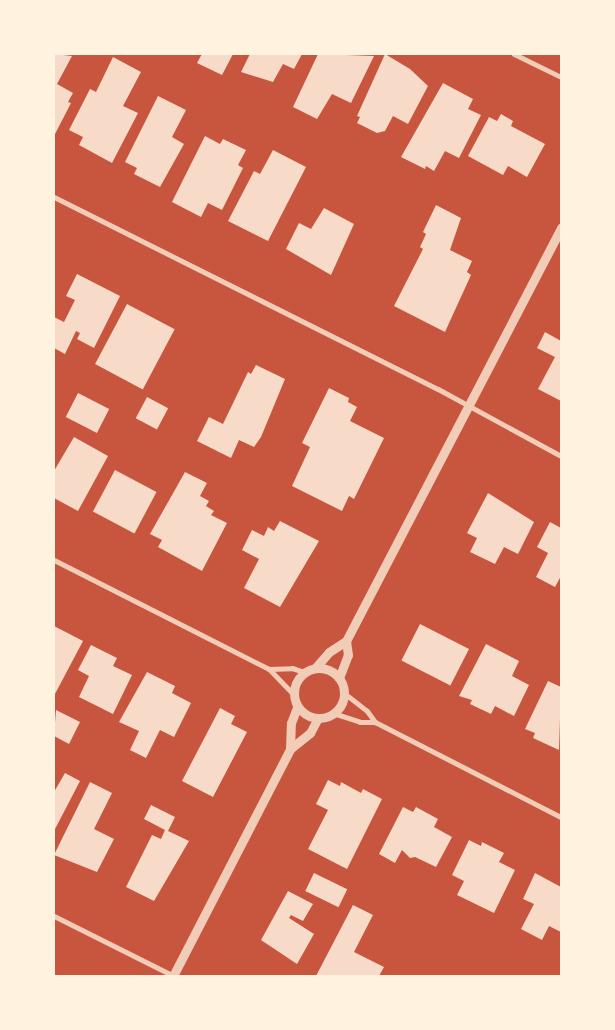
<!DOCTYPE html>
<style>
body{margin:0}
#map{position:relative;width:615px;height:1030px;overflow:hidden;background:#c8553d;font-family:"Titillium Web",sans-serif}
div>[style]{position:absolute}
.building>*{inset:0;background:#f7dbc8;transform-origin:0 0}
.minor>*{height:5px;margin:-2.5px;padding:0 2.5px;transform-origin:2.5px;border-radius:2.5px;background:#f1ccb7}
.tertiary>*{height:9px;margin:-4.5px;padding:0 4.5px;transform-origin:4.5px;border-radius:4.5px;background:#f1ccb7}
.tertiary>.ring{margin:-4.5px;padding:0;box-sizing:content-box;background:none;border:9px solid #f1ccb7;border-radius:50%}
span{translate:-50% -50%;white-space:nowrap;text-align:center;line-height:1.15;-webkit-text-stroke:4.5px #fff3e0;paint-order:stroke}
.frame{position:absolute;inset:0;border:55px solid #fff3e0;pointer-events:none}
</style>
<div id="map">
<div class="building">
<i style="clip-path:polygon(54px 54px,72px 56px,57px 84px,73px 93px,68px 102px,71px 103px,54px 136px)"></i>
<i style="clip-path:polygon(202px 54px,233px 54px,222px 75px,197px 63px)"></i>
<i style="clip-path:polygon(250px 54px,302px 54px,294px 69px,283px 64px,273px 82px,241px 72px)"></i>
<i style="clip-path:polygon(318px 54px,374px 56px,351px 103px,332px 94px,317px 119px,293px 107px)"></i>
<i style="clip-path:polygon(385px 54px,410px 69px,428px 86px,408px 124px,393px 116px,385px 131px,377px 133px,357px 123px,360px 117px,357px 116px)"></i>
<i style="clip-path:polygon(113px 57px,141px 72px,123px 106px,138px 113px,112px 163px,79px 145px,83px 137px,69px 130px,90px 89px,96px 92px)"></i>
<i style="clip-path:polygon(443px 83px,473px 99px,468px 109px,481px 115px,459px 158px,445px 151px,434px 171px,426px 166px,425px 169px,401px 157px)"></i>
<i style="clip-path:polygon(158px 96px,186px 110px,172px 137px,184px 144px,160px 187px,134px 174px,137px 168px,125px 162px)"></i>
<i style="clip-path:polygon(501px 114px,513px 121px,511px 126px,545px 144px,527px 177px,508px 166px,503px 175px,468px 156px,489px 117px,497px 121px)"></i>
<i style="clip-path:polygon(205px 136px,220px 144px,223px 139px,246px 150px,238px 165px,243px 168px,222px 210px,208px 203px,201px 217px,172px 202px)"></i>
<i style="clip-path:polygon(273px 150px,306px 167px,268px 241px,228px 221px,254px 171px,260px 174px)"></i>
<i style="clip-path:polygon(436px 205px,461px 218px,450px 250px,472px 261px,467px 272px,471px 275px,445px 332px,394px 306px,423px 249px,420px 247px,426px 234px,423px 232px)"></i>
<i style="clip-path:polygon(324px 208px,354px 224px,331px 275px,286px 249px,299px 223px,311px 229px)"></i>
<i style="clip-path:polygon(77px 274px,120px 296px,94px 348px,77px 339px,80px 333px,76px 331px,65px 354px,54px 348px,54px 317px,64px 322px,75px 300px,66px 296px)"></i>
<i style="left:127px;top:304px;width:54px;height:68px;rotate:28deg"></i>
<i style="clip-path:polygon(545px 332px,561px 341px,561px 401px,538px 389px,555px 357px,537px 348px)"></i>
<i style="clip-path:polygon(256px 365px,285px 379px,261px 437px,254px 447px,239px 440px,231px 458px,197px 441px,209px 417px,223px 424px,248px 372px,251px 374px)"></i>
<i style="clip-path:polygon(329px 388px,349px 398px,348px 402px,357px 407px,350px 421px,384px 438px,354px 499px,349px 496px,342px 511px,292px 486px,310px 447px,302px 443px)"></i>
<i style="left:78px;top:393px;width:35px;height:27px;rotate:27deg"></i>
<i style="left:147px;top:397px;width:24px;height:24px;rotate:28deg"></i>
<i style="clip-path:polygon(74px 437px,108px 456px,78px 511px,54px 498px,54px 471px)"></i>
<i style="left:115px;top:470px;width:47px;height:47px;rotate:28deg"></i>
<i style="clip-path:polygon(185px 472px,207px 483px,200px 496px,209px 501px,206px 506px,214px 511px,211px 515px,227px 523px,202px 571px,158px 547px,162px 540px,150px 534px)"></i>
<i style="clip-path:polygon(488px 493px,534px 522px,518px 554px,504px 547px,495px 564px,470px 552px,477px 538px,467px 533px)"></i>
<i style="clip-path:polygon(280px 521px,319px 541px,280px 607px,244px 588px,259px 559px,242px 550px,252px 530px,264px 536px,268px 527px,274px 531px)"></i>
<i style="clip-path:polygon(550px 522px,561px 528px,561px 576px,555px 587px,536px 577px,548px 553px,537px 547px)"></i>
<i style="left:420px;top:624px;width:55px;height:41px;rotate:27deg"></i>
<i style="clip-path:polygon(54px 626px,83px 641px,55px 694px,54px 694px)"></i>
<i style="clip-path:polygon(486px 644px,519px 661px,512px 676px,529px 685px,514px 716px,495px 706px,491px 714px,470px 704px,472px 700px,459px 696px)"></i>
<i style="clip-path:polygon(91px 645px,117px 658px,113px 666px,132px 675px,113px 714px,79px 697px,89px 676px,78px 670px)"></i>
<i style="clip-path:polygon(147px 672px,175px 686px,172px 693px,191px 703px,174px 737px,160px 730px,146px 758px,130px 750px,139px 731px,119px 722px)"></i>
<i style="clip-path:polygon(548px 681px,561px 687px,559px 750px,533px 738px,535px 733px,525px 729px)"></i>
<i style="clip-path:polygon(220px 708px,235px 716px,231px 724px,247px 732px,213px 797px,182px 781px)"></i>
<i style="clip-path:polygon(56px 710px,80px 722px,69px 744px,54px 736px)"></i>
<i style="clip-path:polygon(65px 773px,80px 781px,54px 831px,54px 792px)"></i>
<i style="clip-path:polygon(328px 780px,340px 786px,341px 782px,361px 793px,363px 789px,382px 799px,347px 869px,308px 849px,328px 810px,316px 804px)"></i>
<i style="clip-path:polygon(90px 782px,112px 793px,94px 829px,114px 839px,97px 872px,54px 855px)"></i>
<i style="clip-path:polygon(151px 805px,175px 817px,168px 831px,189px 841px,154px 901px,126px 887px,152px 835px,161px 839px,165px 830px,144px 819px)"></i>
<i style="clip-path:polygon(403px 807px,413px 812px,416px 807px,438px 819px,434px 827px,452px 837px,436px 867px,415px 857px,410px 858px,402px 850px,395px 863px,379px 854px)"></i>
<i style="clip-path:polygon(469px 840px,481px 846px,482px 842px,504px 853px,499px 862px,515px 870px,494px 913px,457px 895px,464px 881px,452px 875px)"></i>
<i style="left:314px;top:873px;width:37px;height:20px;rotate:26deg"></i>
<i style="clip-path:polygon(535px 873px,561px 887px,561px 932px,549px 926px,542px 940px,521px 929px,534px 904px,523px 899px)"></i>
<i style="clip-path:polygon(288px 891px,313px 904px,303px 921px,291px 915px,289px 918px,314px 934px,297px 964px,261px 940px)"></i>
<i style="clip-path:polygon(353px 905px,373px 915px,354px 952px,384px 967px,379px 976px,316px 976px)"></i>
</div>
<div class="minor">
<i style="left:514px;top:54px;width:52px;rotate:26.1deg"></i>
<i style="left:54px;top:197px;width:429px;rotate:26.6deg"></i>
<i style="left:438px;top:389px;width:140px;rotate:28.6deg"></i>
<i style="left:54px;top:560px;width:241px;rotate:26.9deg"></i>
<i style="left:269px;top:669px;width:35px;rotate:46deg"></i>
<i style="left:269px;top:669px;width:23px;rotate:-2deg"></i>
<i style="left:292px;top:668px;width:13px;rotate:18deg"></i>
<i style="left:344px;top:693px;width:29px;rotate:38deg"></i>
<i style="left:367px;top:711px;width:14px;rotate:54deg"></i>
<i style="left:375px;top:722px;width:209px;rotate:27.1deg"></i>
<i style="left:333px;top:713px;width:28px;rotate:18deg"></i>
<i style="left:360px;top:722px;width:15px"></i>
<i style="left:54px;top:916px;width:134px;rotate:26.6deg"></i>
</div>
<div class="tertiary">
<i style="left:316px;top:667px;width:20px;rotate:-49deg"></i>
<i style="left:329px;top:652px;width:20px;rotate:-33deg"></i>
<i class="ring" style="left:294px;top:668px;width:41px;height:41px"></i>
<i style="left:339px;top:678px;width:25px;rotate:-69deg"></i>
<i style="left:348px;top:655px;width:14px;rotate:-98deg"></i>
<i style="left:346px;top:641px;width:466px;rotate:-62.5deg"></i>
<i style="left:290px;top:749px;width:26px;rotate:-39deg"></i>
<i style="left:310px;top:733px;width:17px;rotate:-62deg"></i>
<i style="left:173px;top:976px;width:255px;rotate:-62.7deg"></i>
<i style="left:290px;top:749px;width:26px;rotate:-88deg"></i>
<i style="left:291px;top:723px;width:17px;rotate:-69deg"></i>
</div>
<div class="frame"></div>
</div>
